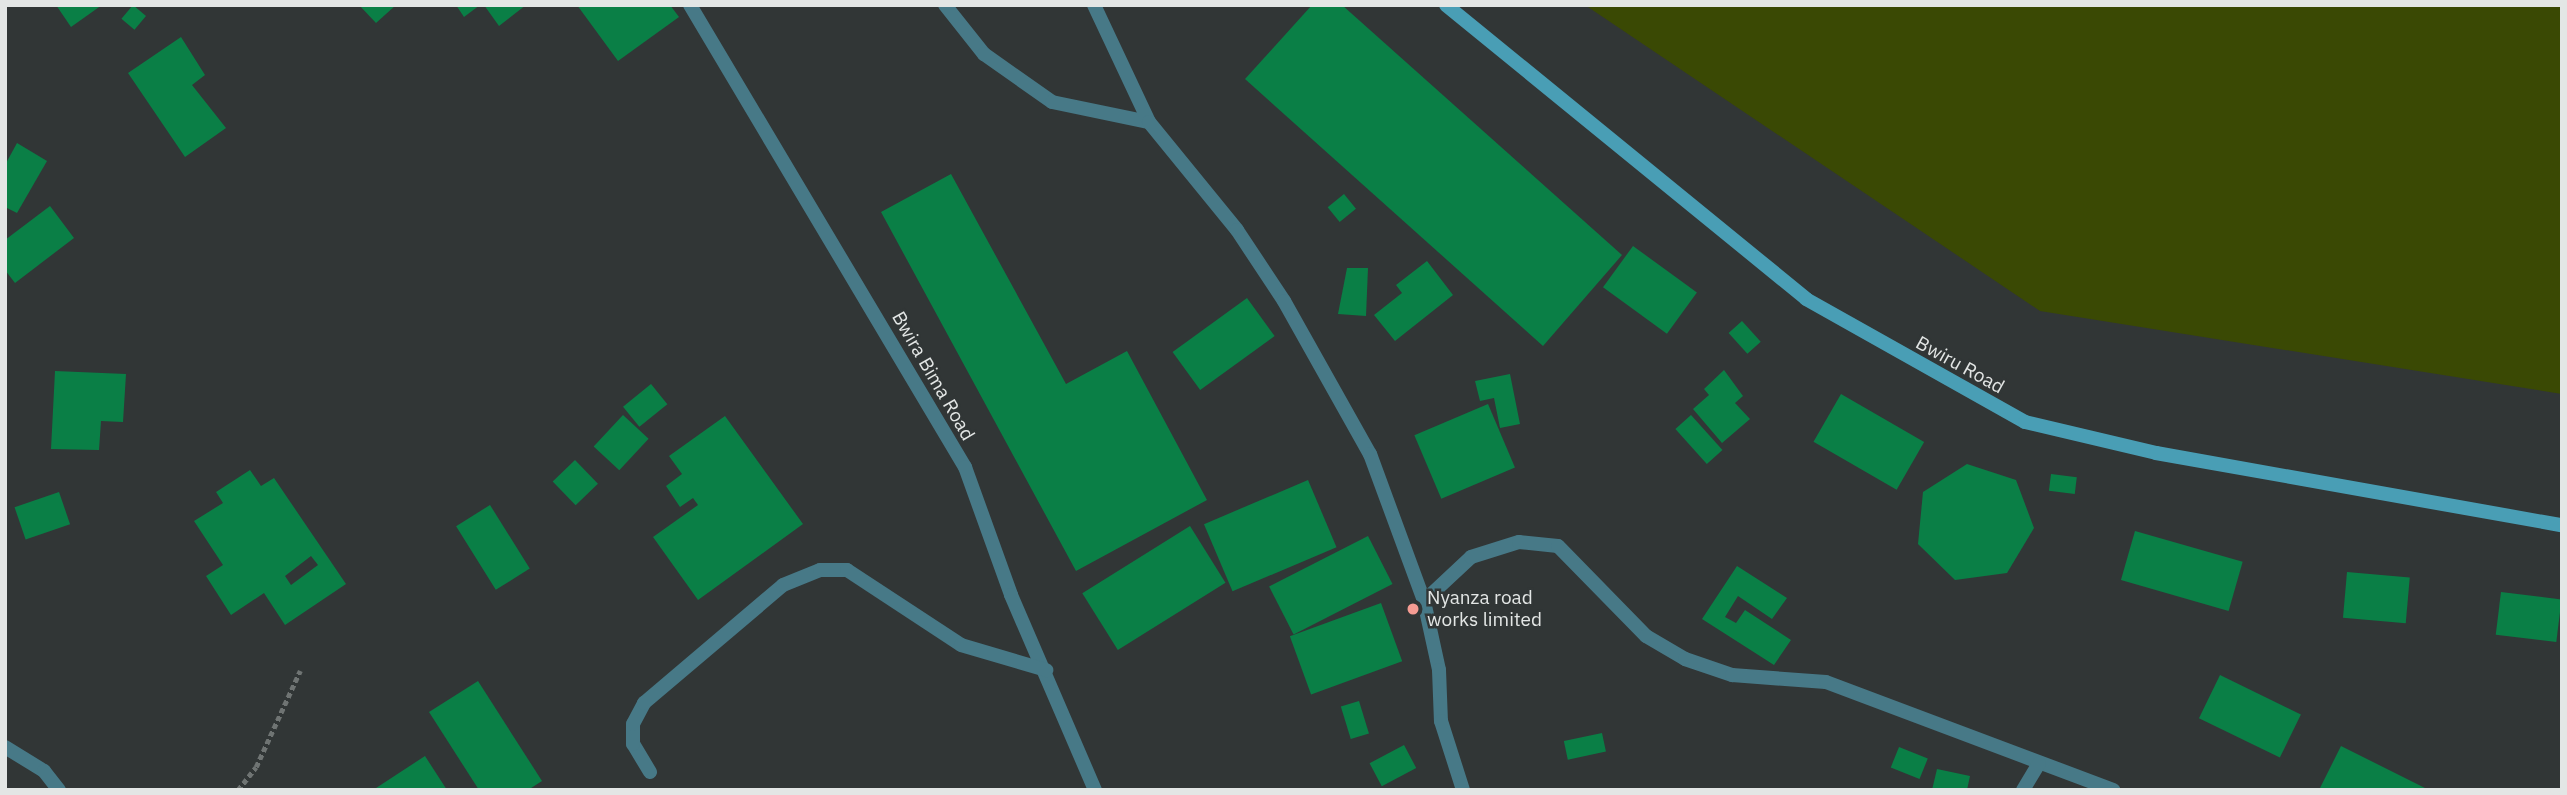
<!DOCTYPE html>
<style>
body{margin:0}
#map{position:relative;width:2567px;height:795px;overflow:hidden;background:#313636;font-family:"IBM Plex Sans",sans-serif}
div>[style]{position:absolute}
.green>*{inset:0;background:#3a4904}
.building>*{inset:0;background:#0a7f46;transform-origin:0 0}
.path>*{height:4.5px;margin-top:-2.25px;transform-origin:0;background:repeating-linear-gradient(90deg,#6f7473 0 5px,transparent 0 8.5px)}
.lane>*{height:14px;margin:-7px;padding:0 7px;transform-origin:7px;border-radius:7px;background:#477987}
.street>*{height:14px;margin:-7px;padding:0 7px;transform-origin:7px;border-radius:7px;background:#477987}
.secondary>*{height:14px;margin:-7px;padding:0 7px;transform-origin:7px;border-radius:7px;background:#499eb5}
.dots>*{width:19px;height:19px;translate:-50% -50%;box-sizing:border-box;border:4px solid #313636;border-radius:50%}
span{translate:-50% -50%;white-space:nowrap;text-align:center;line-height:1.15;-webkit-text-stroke:5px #313636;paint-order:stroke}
.street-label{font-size:19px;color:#e3e6e5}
.poi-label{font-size:19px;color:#e3e6e5}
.left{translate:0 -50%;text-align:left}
.frame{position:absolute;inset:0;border:7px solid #e3e6e5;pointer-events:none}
</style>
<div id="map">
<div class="green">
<i style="clip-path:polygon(1585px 5px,2562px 5px,2562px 394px,2040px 311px)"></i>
</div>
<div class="building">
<i style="clip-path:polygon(56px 5px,102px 5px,71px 27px)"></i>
<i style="left:133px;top:5px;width:17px;height:18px;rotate:40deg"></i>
<i style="clip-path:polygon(359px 5px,396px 5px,376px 23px)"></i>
<i style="clip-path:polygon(456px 5px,480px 5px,464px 17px)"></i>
<i style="clip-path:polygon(484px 5px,526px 5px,499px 26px)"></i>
<i style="clip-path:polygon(577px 5px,670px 5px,679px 17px,618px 61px)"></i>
<i style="clip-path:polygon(1312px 5px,1342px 5px,1622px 255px,1543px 346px,1245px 79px)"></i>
<i style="clip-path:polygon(181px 37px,205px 75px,192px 85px,226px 128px,185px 157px,128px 73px)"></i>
<i style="clip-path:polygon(17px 143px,47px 161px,17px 213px,5px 207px,5px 165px)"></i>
<i style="clip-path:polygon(951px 174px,1066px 384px,1127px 351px,1207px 500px,1076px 571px,881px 212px)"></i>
<i style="left:1344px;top:194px;width:19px;height:21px;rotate:51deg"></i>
<i style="clip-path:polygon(50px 206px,74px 238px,15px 283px,5px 270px,5px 240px)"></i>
<i style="left:1633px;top:246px;width:79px;height:51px;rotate:36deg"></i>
<i style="clip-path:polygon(1427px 261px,1453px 295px,1395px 341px,1374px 315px,1402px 293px,1396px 285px)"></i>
<i style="clip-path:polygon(1347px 268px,1368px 268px,1366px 316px,1338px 314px)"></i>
<i style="left:1247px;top:298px;width:47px;height:92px;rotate:54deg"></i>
<i style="left:1742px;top:321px;width:28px;height:18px;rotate:48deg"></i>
<i style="clip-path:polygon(1724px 370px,1743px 396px,1735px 403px,1750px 419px,1722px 443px,1693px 409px,1709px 395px,1704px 389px)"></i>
<i style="clip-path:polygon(55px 371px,126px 374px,123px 422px,101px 421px,99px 450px,51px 449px)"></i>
<i style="clip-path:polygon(1510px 374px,1520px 424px,1500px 428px,1494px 398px,1480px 401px,1475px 381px)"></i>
<i style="left:651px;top:384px;width:26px;height:36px;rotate:51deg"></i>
<i style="left:1841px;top:394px;width:96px;height:55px;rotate:30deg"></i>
<i style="left:1488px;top:404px;width:69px;height:80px;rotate:67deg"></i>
<i style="left:623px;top:415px;width:35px;height:43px;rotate:43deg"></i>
<i style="left:1691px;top:415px;width:47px;height:21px;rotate:48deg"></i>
<i style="clip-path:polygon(725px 416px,803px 524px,698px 600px,653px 537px,698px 505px,693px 498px,680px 507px,666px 486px,682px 474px,669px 456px)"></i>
<i style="left:575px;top:460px;width:33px;height:31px;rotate:46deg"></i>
<i style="clip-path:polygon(1967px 464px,2016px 480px,2034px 528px,2007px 573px,1955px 580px,1918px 544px,1923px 492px)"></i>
<i style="clip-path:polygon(evenodd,250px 470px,261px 486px,274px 478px,346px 584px,285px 625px,264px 593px,231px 615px,206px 576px,223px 565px,194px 521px,223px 503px,216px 492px,250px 470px,311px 556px,318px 565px,291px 585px,285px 576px,311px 556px)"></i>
<i style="left:2051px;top:474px;width:26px;height:17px;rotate:7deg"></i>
<i style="left:1308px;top:480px;width:73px;height:113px;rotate:67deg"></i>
<i style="left:59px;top:492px;width:34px;height:47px;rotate:71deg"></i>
<i style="left:490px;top:505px;width:75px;height:40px;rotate:58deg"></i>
<i style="left:1190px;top:526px;width:67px;height:127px;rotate:58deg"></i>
<i style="left:2135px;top:531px;width:112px;height:51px;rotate:16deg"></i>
<i style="left:1368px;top:536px;width:54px;height:111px;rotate:63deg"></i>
<i style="clip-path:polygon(1737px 566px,1787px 598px,1772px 619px,1738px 596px,1725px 617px,1736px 623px,1745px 610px,1791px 640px,1774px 665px,1702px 619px)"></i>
<i style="left:2347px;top:572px;width:63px;height:46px;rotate:5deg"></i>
<i style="left:2501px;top:592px;width:61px;height:43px;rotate:7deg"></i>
<i style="left:1381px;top:603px;width:62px;height:97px;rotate:70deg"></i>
<i style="left:2220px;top:675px;width:90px;height:48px;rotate:26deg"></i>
<i style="clip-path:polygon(478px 681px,542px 781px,528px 790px,479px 790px,429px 712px)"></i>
<i style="left:1359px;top:701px;width:34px;height:19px;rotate:73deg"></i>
<i style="left:1602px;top:733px;width:19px;height:39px;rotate:78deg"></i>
<i style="left:1404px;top:745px;width:26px;height:39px;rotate:62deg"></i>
<i style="clip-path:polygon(2341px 746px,2429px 790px,2319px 790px)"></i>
<i style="left:1899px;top:747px;width:31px;height:22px;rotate:22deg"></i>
<i style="clip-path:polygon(425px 756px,447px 790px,373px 790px)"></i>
<i style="clip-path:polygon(1937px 769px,1970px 776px,1967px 790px,1932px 790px)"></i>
</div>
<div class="path">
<i style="left:238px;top:790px;width:29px;rotate:-52deg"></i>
<i style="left:256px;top:767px;width:106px;rotate:-65.4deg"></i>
</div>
<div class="lane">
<i style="left:945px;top:5px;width:63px;rotate:51.5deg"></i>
<i style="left:984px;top:54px;width:83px;rotate:35.2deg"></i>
<i style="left:1052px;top:102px;width:99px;rotate:11.7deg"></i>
<i style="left:1094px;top:5px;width:129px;rotate:64.8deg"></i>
<i style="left:1149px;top:122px;width:139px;rotate:50.8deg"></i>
<i style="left:1237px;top:230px;width:85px;rotate:56.5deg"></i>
<i style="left:1284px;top:301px;width:176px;rotate:60.7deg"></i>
<i style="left:1370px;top:454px;width:157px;rotate:69.8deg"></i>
<i style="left:1424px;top:601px;width:71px;rotate:77.7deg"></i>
<i style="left:1439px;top:670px;width:51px;rotate:87.8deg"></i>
<i style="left:1441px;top:721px;width:72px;rotate:72.3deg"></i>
<i style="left:1424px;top:601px;width:64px;rotate:-43.1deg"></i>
<i style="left:1471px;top:557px;width:50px;rotate:-17.4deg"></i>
<i style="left:1519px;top:542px;width:39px;rotate:6deg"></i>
<i style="left:1558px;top:546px;width:126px;rotate:45.6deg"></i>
<i style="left:1646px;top:636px;width:45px;rotate:30.5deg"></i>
<i style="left:1685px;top:659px;width:50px;rotate:18.8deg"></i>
<i style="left:1732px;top:675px;width:94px;rotate:4.3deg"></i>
<i style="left:1826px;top:682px;width:307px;rotate:20.6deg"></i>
<i style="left:2023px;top:790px;width:31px;rotate:-59deg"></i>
</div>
<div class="street">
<i style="left:690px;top:5px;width:538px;rotate:59.24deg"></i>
<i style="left:965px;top:467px;width:136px;rotate:70.2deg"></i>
<i style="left:1011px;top:595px;width:212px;rotate:66.7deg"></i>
<i style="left:5px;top:747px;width:46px;rotate:31.6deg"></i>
<i style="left:44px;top:771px;width:24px;rotate:52deg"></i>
<i style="left:650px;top:772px;width:33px;rotate:-121deg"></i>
<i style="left:633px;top:744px;width:20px;rotate:-90deg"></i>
<i style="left:633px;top:724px;width:24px;rotate:-62deg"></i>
<i style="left:644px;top:703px;width:182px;rotate:-40.3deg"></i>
<i style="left:783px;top:585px;width:40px;rotate:-22deg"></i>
<i style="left:820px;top:570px;width:27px"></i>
<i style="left:847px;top:570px;width:136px;rotate:33.3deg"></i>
<i style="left:961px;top:645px;width:89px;rotate:16.4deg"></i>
</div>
<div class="secondary">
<i style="left:1446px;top:5px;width:465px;rotate:39.2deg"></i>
<i style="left:1806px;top:299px;width:251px;rotate:29.3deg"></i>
<i style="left:2025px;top:422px;width:135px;rotate:13.3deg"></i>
<i style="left:2156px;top:453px;width:412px;rotate:10.1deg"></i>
</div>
<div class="dots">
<i style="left:1413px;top:609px;background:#f59c93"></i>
</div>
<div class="street-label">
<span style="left:1960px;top:365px;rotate:29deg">Bwiru Road</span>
<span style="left:933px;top:376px;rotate:60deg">Bwira Bima Road</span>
</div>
<div class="poi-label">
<span class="left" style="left:1427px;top:609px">Nyanza road<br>works limited</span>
</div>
<div class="frame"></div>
</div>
